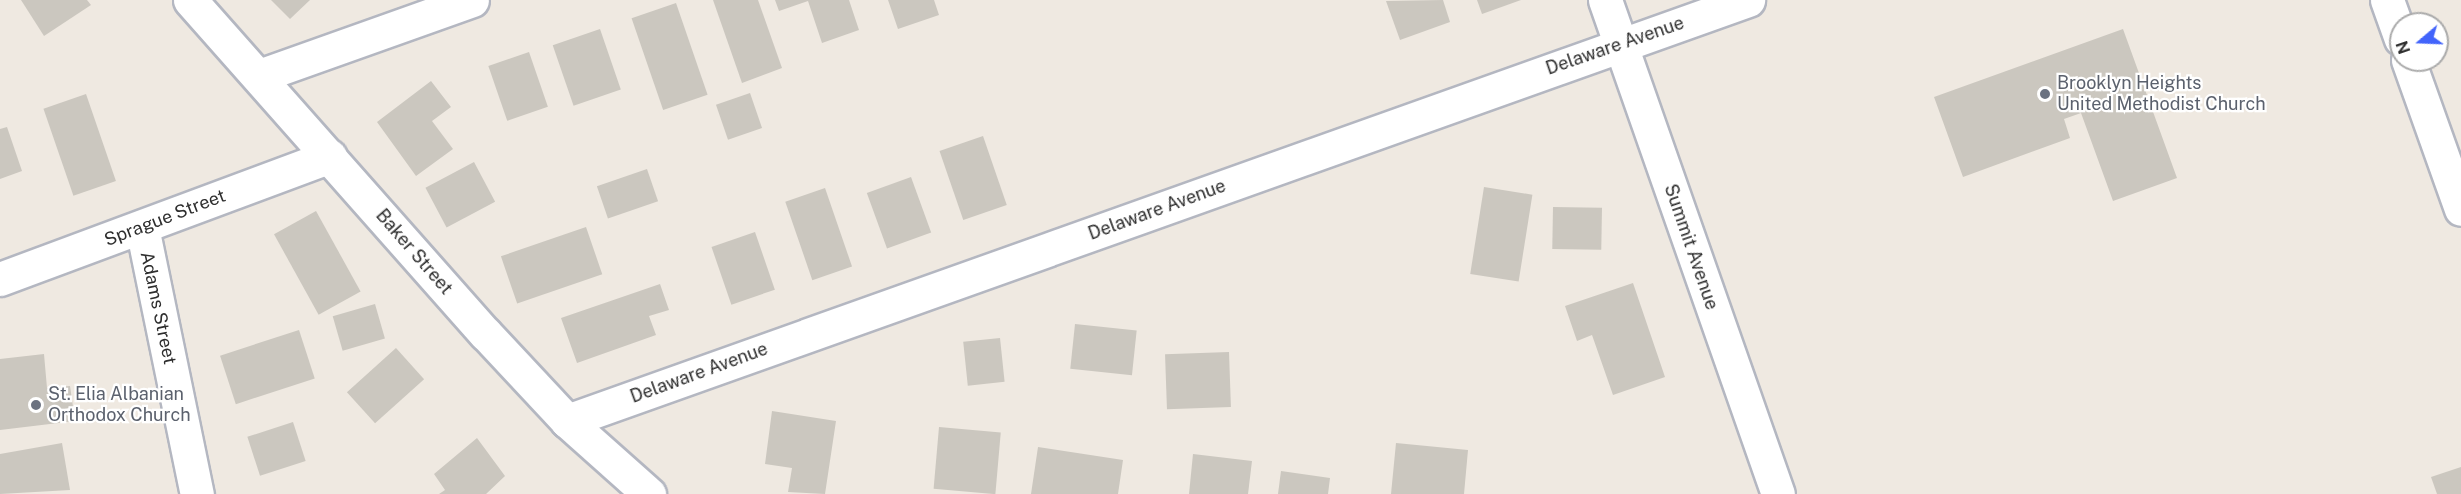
<!DOCTYPE html>
<style>
body{margin:0}
#map{position:relative;width:2461px;height:494px;overflow:hidden;background:#efe9e1;font-family:"Public Sans",sans-serif}
div>[style]{position:absolute}
.building>*{inset:0;background:#cbc7bf;transform-origin:0 0}
.roads{filter:drop-shadow(2px 0 #b4b7c1) drop-shadow(-2px 0 #b4b7c1) drop-shadow(0 2px #b4b7c1) drop-shadow(0 -2px #b4b7c1)}
.minor>*{height:33px;margin:-16.5px;padding:0 16.5px;transform-origin:16.5px;border-radius:16.5px;background:#fff}
.dots>*{width:16px;height:16px;translate:-50% -50%;box-sizing:border-box;border:3px solid #fff;border-radius:50%}
span{translate:-50% -50%;white-space:nowrap;text-align:center;line-height:1.15;-webkit-text-stroke:4.5px #fff;paint-order:stroke}
.street-label{font-size:18px;color:#2e2e2e}
.worship-label{font-size:18px;color:#5b616d}
.left{translate:0 -50%;text-align:left}
.north{position:absolute;left:2389px;top:12px;width:60px;height:60px;box-sizing:border-box;background:#fff;border:2px solid #ababab;border-radius:50%;rotate:251deg;font-size:16px;font-weight:700;line-height:24px;text-align:center;color:#2e2e2e}
.north::after{content:'';display:block;margin:auto;width:21px;height:27px;background:#4264fb;clip-path:polygon(50% 0,100% 100%,50% 72%,0 100%)}
</style>
<div id="map">
<div class="building">
<i style="clip-path:polygon(21px 0,87px 0,91px 5px,44px 36px)"></i>
<i style="clip-path:polygon(271px 0,310px 0,290px 19px)"></i>
<i style="clip-path:polygon(713px 0,758px 0,782px 68px,742px 83px)"></i>
<i style="clip-path:polygon(775px 0,849px 0,859px 30px,822px 43px,808px 1px,779px 11px)"></i>
<i style="clip-path:polygon(888px 0,934px 0,939px 15px,898px 29px)"></i>
<i style="clip-path:polygon(1443px 0,1450px 22px,1400px 40px,1386px 1px)"></i>
<i style="clip-path:polygon(1477px 0,1521px 0,1482px 14px)"></i>
<i style="left:676px;top:3px;width:97px;height:47px;rotate:71deg"></i>
<i style="left:600px;top:29px;width:64px;height:50px;rotate:71deg"></i>
<i style="clip-path:polygon(2123px 29px,2177px 178px,2113px 201px,2081px 113px,2064px 119px,2070px 138px,1963px 177px,1934px 97px)"></i>
<i style="left:529px;top:52px;width:58px;height:43px;rotate:71deg"></i>
<i style="clip-path:polygon(431px 81px,451px 107px,432px 121px,453px 149px,416px 176px,377px 122px)"></i>
<i style="left:750px;top:93px;width:37px;height:36px;rotate:71deg"></i>
<i style="left:86px;top:94px;width:92px;height:45px;rotate:71deg"></i>
<i style="clip-path:polygon(7px 127px,22px 171px,0 179px,0 129px)"></i>
<i style="left:983px;top:136px;width:73px;height:46px;rotate:71deg"></i>
<i style="left:474px;top:162px;width:45px;height:55px;rotate:62deg"></i>
<i style="left:647px;top:169px;width:34px;height:53px;rotate:71deg"></i>
<i style="left:911px;top:177px;width:59px;height:47px;rotate:70deg"></i>
<i style="left:1484px;top:187px;width:49px;height:88px;rotate:9deg"></i>
<i style="left:825px;top:188px;width:83px;height:42px;rotate:71deg"></i>
<i style="left:1553px;top:207px;width:49px;height:42px;rotate:1deg"></i>
<i style="left:316px;top:211px;width:92px;height:48px;rotate:61deg"></i>
<i style="left:586px;top:227px;width:50px;height:90px;rotate:71deg"></i>
<i style="left:755px;top:232px;width:61px;height:46px;rotate:71deg"></i>
<i style="clip-path:polygon(1633px 283px,1665px 377px,1613px 395px,1592px 335px,1577px 341px,1565px 306px)"></i>
<i style="clip-path:polygon(660px 284px,669px 310px,649px 316px,656px 335px,577px 363px,561px 318px)"></i>
<i style="left:375px;top:304px;width:36px;height:44px;rotate:74deg"></i>
<i style="left:1075px;top:324px;width:62px;height:45px;rotate:6deg"></i>
<i style="left:299px;top:330px;width:51px;height:83px;rotate:72deg"></i>
<i style="left:1000px;top:338px;width:44px;height:37px;rotate:84deg"></i>
<i style="left:396px;top:348px;width:42px;height:66px;rotate:48deg"></i>
<i style="left:1229px;top:352px;width:55px;height:64px;rotate:88deg"></i>
<i style="clip-path:polygon(44px 354px,47px 388px,70px 386px,75px 421px,0 430px,0 359px)"></i>
<i style="clip-path:polygon(772px 411px,836px 421px,825px 494px,788px 492px,792px 468px,765px 464px)"></i>
<i style="left:293px;top:422px;width:41px;height:48px;rotate:72deg"></i>
<i style="left:939px;top:427px;width:62px;height:62px;rotate:5deg"></i>
<i style="clip-path:polygon(477px 438px,505px 476px,486px 494px,439px 494px,445px 490px,434px 474px)"></i>
<i style="clip-path:polygon(62px 443px,70px 490px,0 494px,0 454px)"></i>
<i style="clip-path:polygon(1396px 443px,1468px 450px,1464px 494px,1391px 494px)"></i>
<i style="clip-path:polygon(1038px 447px,1123px 460px,1118px 494px,1031px 494px)"></i>
<i style="clip-path:polygon(1193px 454px,1252px 461px,1248px 494px,1189px 494px)"></i>
<i style="clip-path:polygon(2461px 467px,2461px 494px,2437px 494px,2431px 477px)"></i>
<i style="clip-path:polygon(1281px 471px,1330px 478px,1328px 494px,1278px 494px)"></i>
</div>
<div class="roads">
<div class="minor">
<i style="left:190px;top:0;width:446px;rotate:48.5deg"></i>
<i style="left:486px;top:334px;width:119px;rotate:47deg"></i>
<i style="left:567px;top:421px;width:110px;rotate:41.7deg"></i>
<i style="left:1605px;top:0;width:523px;rotate:70.7deg"></i>
<i style="left:2387px;top:0;width:41px;rotate:70.3deg"></i>
<i style="left:2408px;top:60px;width:158px;rotate:70.4deg"></i>
<i style="left:259px;top:76px;width:226px;rotate:-19.6deg"></i>
<i style="left:142px;top:227px;width:273px;rotate:78.4deg"></i>
<i style="left:0;top:279px;width:352px;rotate:-20.4deg"></i>
<i style="left:567px;top:421px;width:1254px;rotate:-19.62deg"></i>
</div>
</div>
<div class="dots">
<i style="left:2045px;top:94px;background:#6b7280"></i>
<i style="left:36px;top:405px;background:#6b7280"></i>
</div>
<div class="street-label">
<span style="left:1615px;top:46px;rotate:-19deg">Delaware Avenue</span>
<span style="left:1157px;top:210px;rotate:-20deg">Delaware Avenue</span>
<span style="left:165px;top:218px;rotate:-21deg">Sprague Street</span>
<span style="left:1691px;top:247px;rotate:71deg">Summit Avenue</span>
<span style="left:414px;top:252px;rotate:49deg">Baker Street</span>
<span style="left:158px;top:308px;rotate:78deg">Adams Street</span>
<span style="left:699px;top:373px;rotate:-20deg">Delaware Avenue</span>
</div>
<div class="worship-label">
<span class="left" style="left:2057px;top:94px">Brooklyn Heights<br>United Methodist Church</span>
<span class="left" style="left:48px;top:405px">St. Elia Albanian<br>Orthodox Church</span>
</div>
<div class="north">N</div>
</div>
